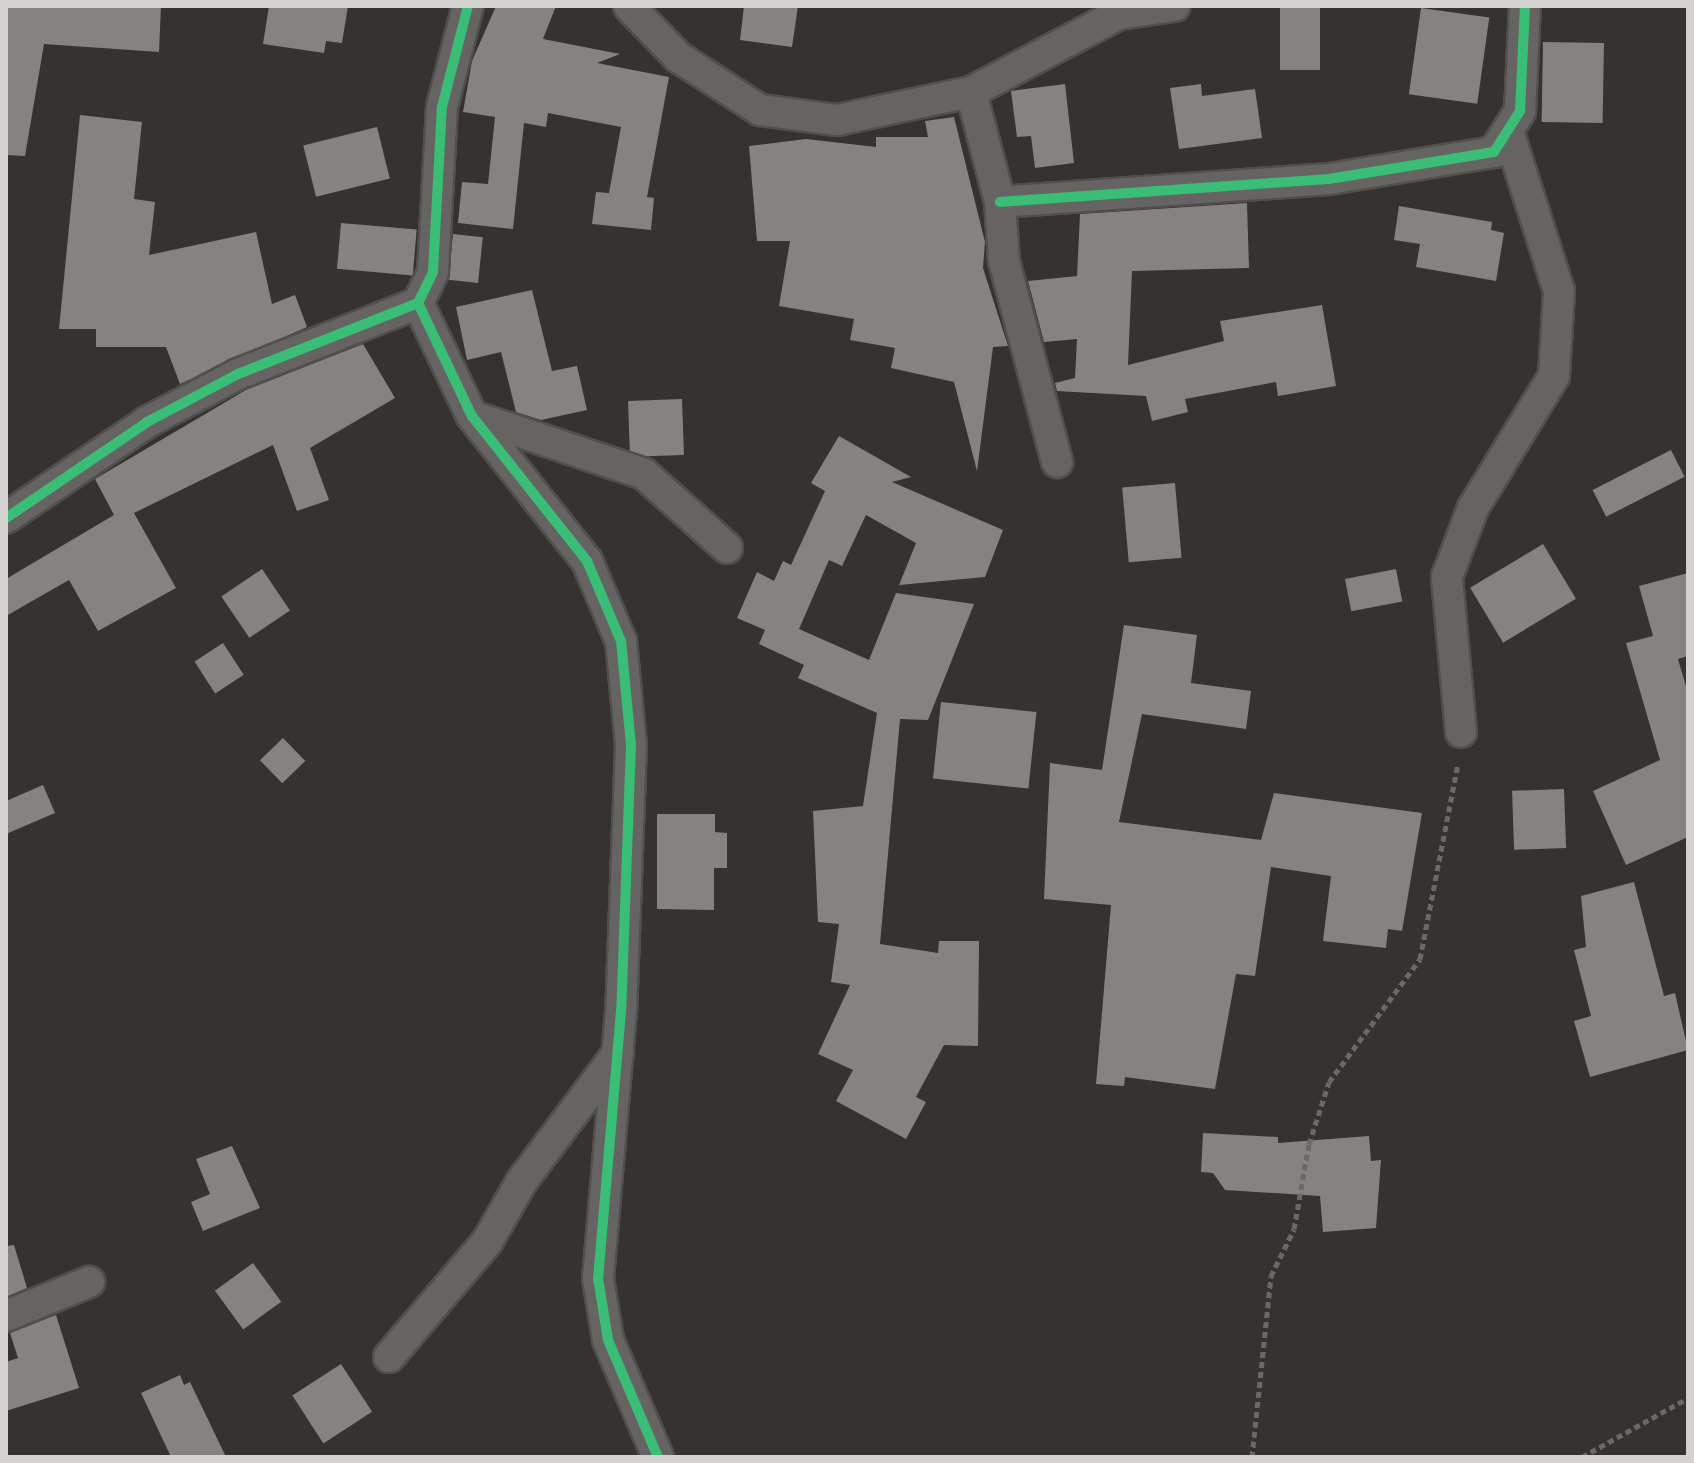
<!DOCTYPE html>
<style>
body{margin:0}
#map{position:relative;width:1694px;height:1463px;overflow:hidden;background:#353230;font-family:"PT Sans",sans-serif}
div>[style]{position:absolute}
.building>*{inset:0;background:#858281;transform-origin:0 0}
.path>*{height:5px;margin-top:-2.5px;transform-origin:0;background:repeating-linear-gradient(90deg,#6b6967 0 6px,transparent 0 10px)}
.roads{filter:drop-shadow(2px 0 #514f4c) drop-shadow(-2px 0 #514f4c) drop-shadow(0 2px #514f4c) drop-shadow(0 -2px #514f4c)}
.minor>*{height:30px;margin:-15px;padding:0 15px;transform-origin:15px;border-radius:15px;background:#656463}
.cycleway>*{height:10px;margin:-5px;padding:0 5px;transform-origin:5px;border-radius:5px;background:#3abd76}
span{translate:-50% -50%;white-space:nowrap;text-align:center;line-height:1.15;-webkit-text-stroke:8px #2c2825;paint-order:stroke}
.frame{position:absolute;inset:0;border:8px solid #d4d2cf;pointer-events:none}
</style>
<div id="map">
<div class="building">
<i style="clip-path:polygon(6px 6px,161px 6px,159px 52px,44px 44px,25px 156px,6px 155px)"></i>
<i style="clip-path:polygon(269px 6px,348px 6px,342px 43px,326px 41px,324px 53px,263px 44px)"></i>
<i style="clip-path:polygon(496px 6px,556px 6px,543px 39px,620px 54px,597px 63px,669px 77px,647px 197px,654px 198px,651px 230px,592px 224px,596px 192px,609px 193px,621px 127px,548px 113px,546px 127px,524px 123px,513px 229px,458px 223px,462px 182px,488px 184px,495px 117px,463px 112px,472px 61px)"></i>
<i style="clip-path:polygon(744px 6px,798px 6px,792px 47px,740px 40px)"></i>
<i style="left:1280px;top:6px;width:40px;height:64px"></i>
<i style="left:1421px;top:8px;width:69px;height:87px;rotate:8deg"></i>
<i style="left:1543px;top:42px;width:61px;height:80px;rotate:1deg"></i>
<i style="clip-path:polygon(1065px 84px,1074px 163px,1035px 168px,1031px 136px,1017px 137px,1011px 91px)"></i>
<i style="clip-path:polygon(1201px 84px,1202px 96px,1255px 89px,1262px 138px,1179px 149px,1170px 88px)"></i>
<i style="clip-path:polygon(80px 115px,142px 122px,134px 199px,155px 202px,149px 255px,256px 232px,272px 304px,295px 295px,307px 327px,180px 384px,166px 347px,96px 347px,96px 329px,59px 329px)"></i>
<i style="clip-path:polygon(954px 117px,985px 242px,983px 268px,1008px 346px,993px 347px,977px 471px,954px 382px,891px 368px,895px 348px,850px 340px,854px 319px,779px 306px,790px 241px,757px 241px,749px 146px,806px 139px,876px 147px,876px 137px,928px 137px,925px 121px)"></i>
<i style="left:377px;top:127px;width:53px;height:76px;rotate:76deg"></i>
<i style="clip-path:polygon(1247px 203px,1249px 268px,1132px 271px,1128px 365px,1224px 341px,1220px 321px,1322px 305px,1336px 386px,1278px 396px,1276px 382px,1185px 399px,1188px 412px,1152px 421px,1146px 396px,1057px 391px,1055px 383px,1075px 378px,1077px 339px,1044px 342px,1028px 281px,1077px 276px,1080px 214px)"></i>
<i style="clip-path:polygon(1399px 206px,1492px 222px,1491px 230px,1504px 233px,1496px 281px,1416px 267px,1420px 244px,1394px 240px)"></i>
<i style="left:341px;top:223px;width:76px;height:46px;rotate:5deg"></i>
<i style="left:453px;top:234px;width:30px;height:46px;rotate:6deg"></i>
<i style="clip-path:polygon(532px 290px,552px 371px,577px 366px,587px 410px,541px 420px,516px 412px,501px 352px,467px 360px,456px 307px)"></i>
<i style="clip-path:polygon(363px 344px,395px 398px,310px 448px,329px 500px,297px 511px,273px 445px,134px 513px,176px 588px,98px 631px,69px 580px,6px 616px,6px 579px,114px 515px,95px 479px,246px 390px)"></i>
<i style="left:682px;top:399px;width:56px;height:54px;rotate:88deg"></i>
<i style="clip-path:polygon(839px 436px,911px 477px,892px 482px,1003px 530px,985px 577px,899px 585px,916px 543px,866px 515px,842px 566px,829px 560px,799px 629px,869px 660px,896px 593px,974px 604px,928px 720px,900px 719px,880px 944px,938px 953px,939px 941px,979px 941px,978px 1046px,944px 1045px,916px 1097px,926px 1102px,906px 1139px,836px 1101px,853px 1070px,818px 1054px,850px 985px,831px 982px,839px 924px,818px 922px,813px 811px,863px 806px,877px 713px,798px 678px,804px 665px,759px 644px,765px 630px,737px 618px,757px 572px,774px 581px,783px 561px,791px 565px,825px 491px,811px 483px)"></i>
<i style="left:1671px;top:450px;width:30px;height:88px;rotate:63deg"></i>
<i style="left:1175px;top:483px;width:75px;height:53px;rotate:85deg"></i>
<i style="left:1543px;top:544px;width:64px;height:85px;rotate:59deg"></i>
<i style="left:262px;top:569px;width:50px;height:49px;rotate:56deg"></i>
<i style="left:1396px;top:569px;width:33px;height:52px;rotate:79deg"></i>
<i style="clip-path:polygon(1688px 573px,1688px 656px,1678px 659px,1688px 693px,1688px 837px,1626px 865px,1593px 791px,1660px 760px,1626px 643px,1653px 636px,1639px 586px)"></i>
<i style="clip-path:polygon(1124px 625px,1197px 635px,1191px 683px,1251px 691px,1246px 729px,1142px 714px,1119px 822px,1261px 840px,1274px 793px,1422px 813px,1402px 931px,1388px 929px,1386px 948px,1323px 941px,1331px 876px,1271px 867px,1255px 976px,1236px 974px,1215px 1089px,1125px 1077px,1124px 1086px,1096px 1084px,1111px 905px,1044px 899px,1050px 763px,1102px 770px)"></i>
<i style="left:223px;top:643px;width:38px;height:34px;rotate:57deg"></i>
<i style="left:941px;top:702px;width:96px;height:77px;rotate:6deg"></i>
<i style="left:283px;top:738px;width:32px;height:32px;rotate:46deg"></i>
<i style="clip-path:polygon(43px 785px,55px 813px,6px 834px,6px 801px)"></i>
<i style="left:1564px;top:789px;width:59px;height:52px;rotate:88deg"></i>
<i style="clip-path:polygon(657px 814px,715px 814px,715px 832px,727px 833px,727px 868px,714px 868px,714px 910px,657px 909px)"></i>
<i style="clip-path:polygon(1634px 882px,1664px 996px,1675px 993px,1688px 1050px,1590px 1077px,1574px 1021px,1591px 1016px,1574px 950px,1586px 947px,1581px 896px)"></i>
<i style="clip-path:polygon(1203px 1133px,1278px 1137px,1278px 1143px,1369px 1136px,1371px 1161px,1381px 1160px,1376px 1228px,1323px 1232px,1320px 1196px,1225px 1190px,1213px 1173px,1201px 1172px)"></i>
<i style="clip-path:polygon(232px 1146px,260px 1208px,203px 1231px,191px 1202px,210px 1194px,196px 1159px)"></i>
<i style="clip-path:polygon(14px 1245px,27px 1288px,6px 1297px,6px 1246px)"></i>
<i style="left:253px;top:1263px;width:48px;height:47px;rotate:54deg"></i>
<i style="clip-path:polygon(56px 1315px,79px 1388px,6px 1411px,6px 1362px,18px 1358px,10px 1333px)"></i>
<i style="left:341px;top:1364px;width:57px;height:58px;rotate:57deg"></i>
<i style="clip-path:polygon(180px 1375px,184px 1385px,190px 1382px,226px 1457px,171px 1457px,141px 1393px)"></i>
</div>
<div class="path">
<i style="left:1252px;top:1457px;width:182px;rotate:-84deg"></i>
<i style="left:1271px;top:1276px;width:52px;rotate:-63.9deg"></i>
<i style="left:1294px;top:1229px;width:86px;rotate:-80deg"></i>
<i style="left:1309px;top:1144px;width:65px;rotate:-72.1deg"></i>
<i style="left:1329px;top:1082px;width:153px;rotate:-53.5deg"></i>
<i style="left:1420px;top:959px;width:199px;rotate:-79deg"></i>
<i style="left:1582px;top:1457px;width:121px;rotate:-29.1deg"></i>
</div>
<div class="roads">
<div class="minor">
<i style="left:629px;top:6px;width:71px;rotate:46.1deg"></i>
<i style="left:678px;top:57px;width:98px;rotate:32.9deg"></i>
<i style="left:760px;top:110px;width:78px;rotate:7.4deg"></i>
<i style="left:837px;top:120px;width:137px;rotate:-11.8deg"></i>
<i style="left:971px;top:92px;width:167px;rotate:-27.8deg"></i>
<i style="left:1119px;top:14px;width:56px;rotate:-8.3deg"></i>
<i style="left:971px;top:92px;width:114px;rotate:75.2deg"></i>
<i style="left:1000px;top:202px;width:59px;rotate:86.1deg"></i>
<i style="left:1004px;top:261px;width:208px;rotate:75.2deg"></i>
<i style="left:1000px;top:202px;width:330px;rotate:-4deg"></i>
<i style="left:1329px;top:179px;width:167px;rotate:-9.3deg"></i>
<i style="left:1494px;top:152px;width:49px;rotate:-57.6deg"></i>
<i style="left:1520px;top:111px;width:105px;rotate:-87.3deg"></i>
<i style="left:418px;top:303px;width:125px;rotate:64.5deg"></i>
<i style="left:472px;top:416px;width:185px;rotate:51.6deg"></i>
<i style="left:587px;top:561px;width:87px;rotate:67deg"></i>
<i style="left:621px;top:641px;width:103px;rotate:84.5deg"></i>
<i style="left:631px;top:744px;width:267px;rotate:92.1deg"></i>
<i style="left:621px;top:1011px;width:268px;rotate:94.9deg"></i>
<i style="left:598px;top:1278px;width:63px;rotate:80.8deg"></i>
<i style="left:608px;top:1340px;width:127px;rotate:66.9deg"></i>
<i style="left:478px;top:418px;width:175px;rotate:18.6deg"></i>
<i style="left:644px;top:474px;width:111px;rotate:41.7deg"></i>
<i style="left:6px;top:518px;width:171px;rotate:-34.2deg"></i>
<i style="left:147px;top:422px;width:103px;rotate:-27.8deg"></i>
<i style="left:238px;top:374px;width:193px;rotate:-21.5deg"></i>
<i style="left:418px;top:303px;width:34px;rotate:-64deg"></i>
<i style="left:433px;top:272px;width:165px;rotate:-86.9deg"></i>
<i style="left:442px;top:107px;width:104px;rotate:-75.6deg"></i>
<i style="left:1461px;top:732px;width:156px;rotate:-95.2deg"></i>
<i style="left:1447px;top:577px;width:74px;rotate:-69.4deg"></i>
<i style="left:1473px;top:508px;width:155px;rotate:-58.5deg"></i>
<i style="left:1554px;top:376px;width:85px;rotate:-86.6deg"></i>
<i style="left:1559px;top:291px;width:162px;rotate:-107.7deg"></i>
<i style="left:6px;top:1316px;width:90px;rotate:-22.3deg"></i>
<i style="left:389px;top:1357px;width:151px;rotate:-49.6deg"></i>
<i style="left:487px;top:1242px;width:70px;rotate:-60.2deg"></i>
<i style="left:522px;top:1181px;width:160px;rotate:-53.1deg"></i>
</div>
</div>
<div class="cycleway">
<i style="left:1000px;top:202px;width:330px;rotate:-4deg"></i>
<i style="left:1329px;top:179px;width:167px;rotate:-9.3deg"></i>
<i style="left:1494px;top:152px;width:49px;rotate:-57.6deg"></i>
<i style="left:1520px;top:111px;width:105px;rotate:-87.3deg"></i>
<i style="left:418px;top:303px;width:125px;rotate:64.5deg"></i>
<i style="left:472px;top:416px;width:185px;rotate:51.6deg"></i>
<i style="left:587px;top:561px;width:87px;rotate:67deg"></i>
<i style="left:621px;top:641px;width:103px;rotate:84.5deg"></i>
<i style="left:631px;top:744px;width:267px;rotate:92.1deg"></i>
<i style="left:621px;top:1011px;width:268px;rotate:94.9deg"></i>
<i style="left:598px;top:1278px;width:63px;rotate:80.8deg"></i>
<i style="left:608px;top:1340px;width:127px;rotate:66.9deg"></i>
<i style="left:6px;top:518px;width:171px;rotate:-34.2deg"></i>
<i style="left:147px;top:422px;width:103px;rotate:-27.8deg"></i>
<i style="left:238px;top:374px;width:193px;rotate:-21.5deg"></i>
<i style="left:418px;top:303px;width:34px;rotate:-64deg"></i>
<i style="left:433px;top:272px;width:165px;rotate:-86.9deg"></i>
<i style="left:442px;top:107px;width:104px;rotate:-75.6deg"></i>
</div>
<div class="frame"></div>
</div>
